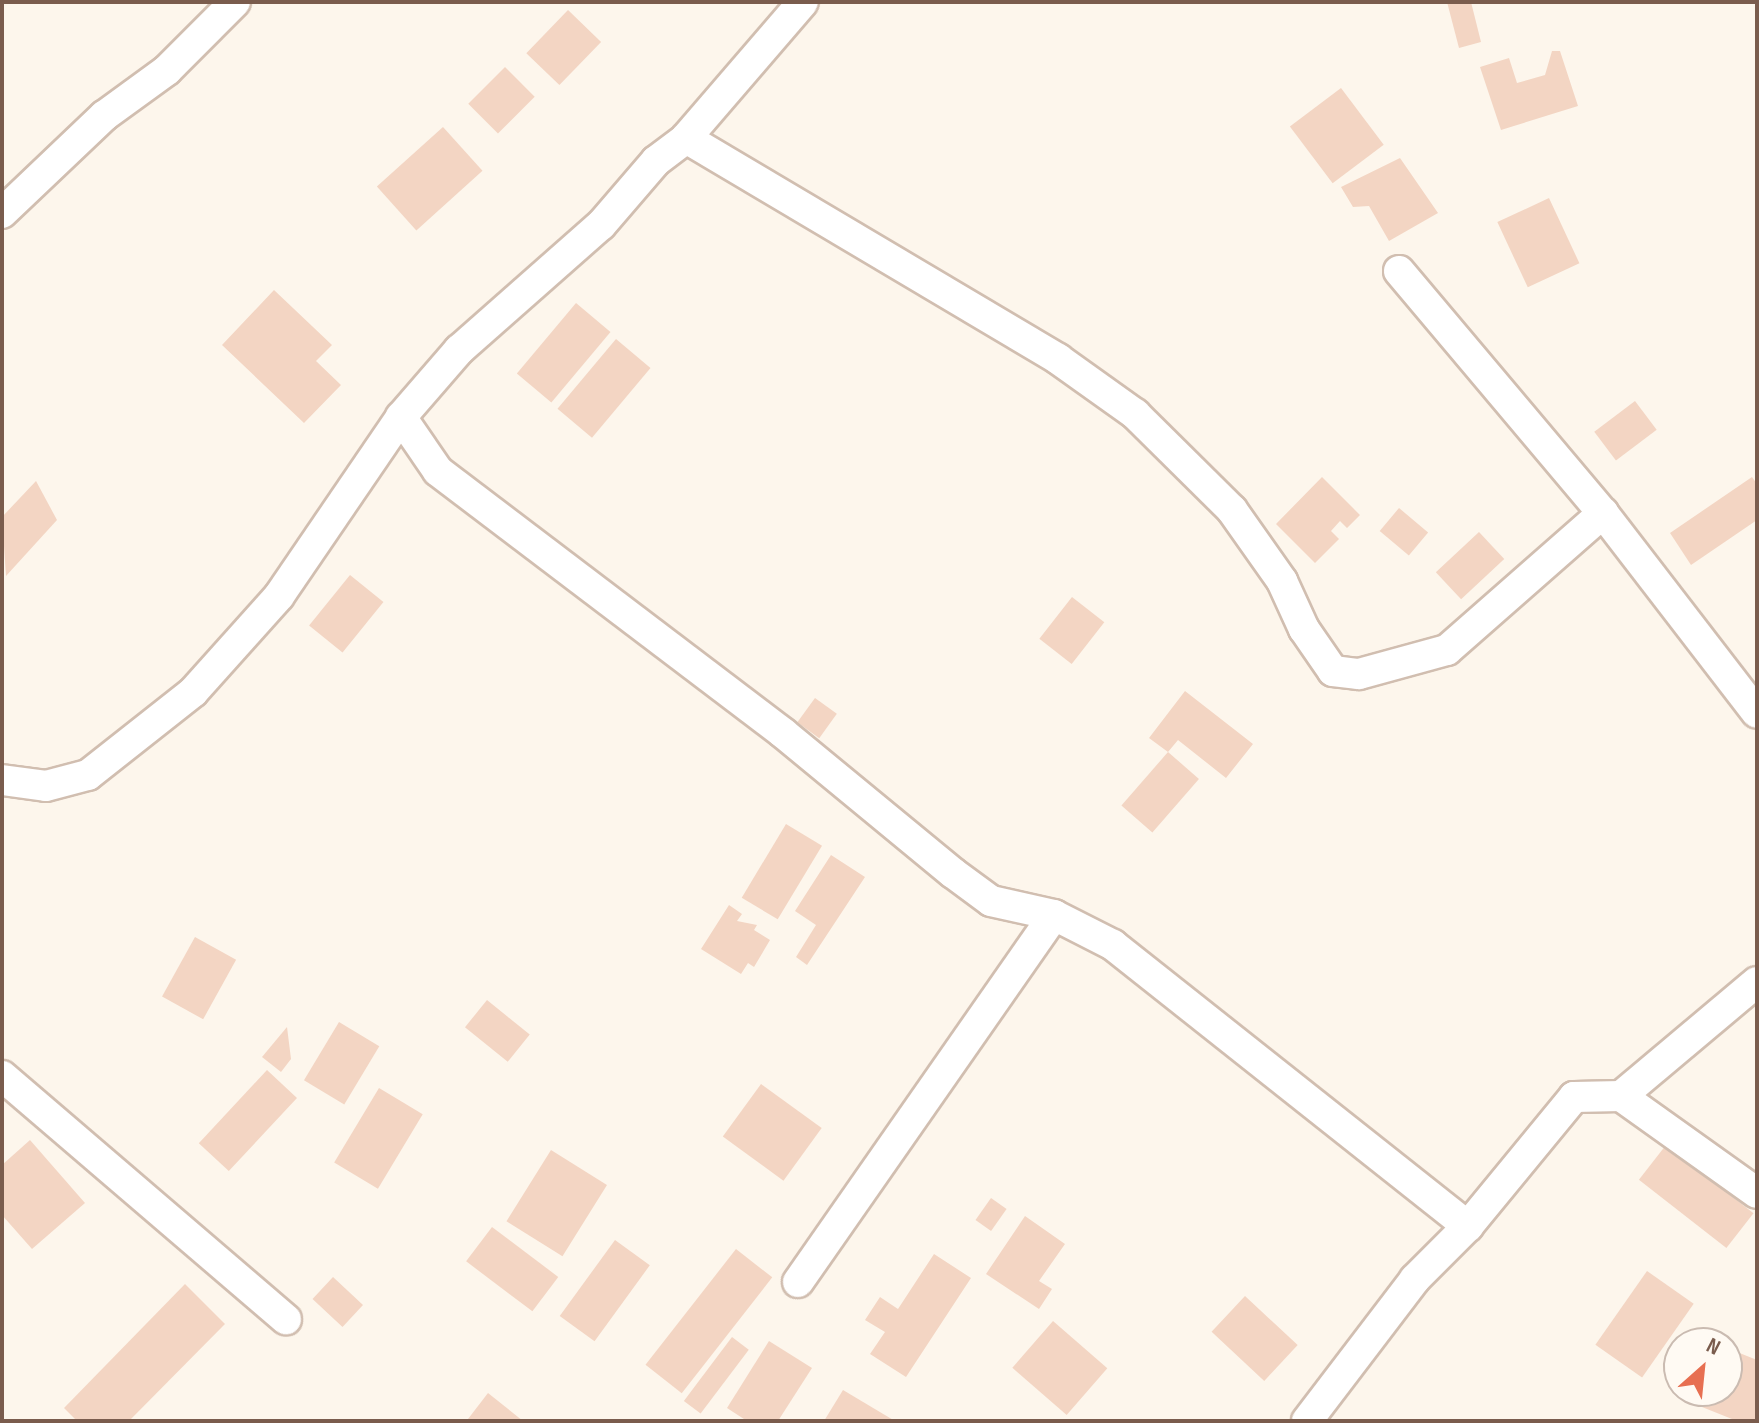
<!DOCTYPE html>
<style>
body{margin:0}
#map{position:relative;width:1759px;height:1423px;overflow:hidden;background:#fdf6ec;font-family:"Sofia Sans Condensed",sans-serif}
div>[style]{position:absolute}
.building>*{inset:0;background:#f3d5c3;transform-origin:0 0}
.roads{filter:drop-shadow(2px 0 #d1beb0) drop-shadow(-2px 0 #d1beb0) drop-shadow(0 2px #d1beb0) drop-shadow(0 -2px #d1beb0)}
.street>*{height:30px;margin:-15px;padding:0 15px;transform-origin:15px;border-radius:15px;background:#fff}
span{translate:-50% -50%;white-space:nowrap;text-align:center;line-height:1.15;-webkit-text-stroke:6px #fffaf3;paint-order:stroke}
.frame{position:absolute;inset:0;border:4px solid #7a5c4d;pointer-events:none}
.north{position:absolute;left:1663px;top:1327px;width:80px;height:80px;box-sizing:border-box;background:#fffaf3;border:2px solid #cabbb1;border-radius:50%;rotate:27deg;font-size:22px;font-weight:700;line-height:32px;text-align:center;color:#7a5c4d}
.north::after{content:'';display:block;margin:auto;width:28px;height:36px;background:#e76f51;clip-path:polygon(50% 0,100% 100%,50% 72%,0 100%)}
</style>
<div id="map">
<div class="building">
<i style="clip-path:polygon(1447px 2px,1471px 2px,1481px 42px,1459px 48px)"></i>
<i style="left:568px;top:10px;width:46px;height:60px;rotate:44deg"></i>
<i style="clip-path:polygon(1552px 51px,1560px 51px,1578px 106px,1501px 130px,1480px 67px,1509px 58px,1517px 83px,1545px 75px)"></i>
<i style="left:505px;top:67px;width:42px;height:52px;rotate:45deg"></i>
<i style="left:1341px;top:88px;width:71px;height:64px;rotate:53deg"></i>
<i style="left:443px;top:127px;width:59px;height:89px;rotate:48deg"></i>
<i style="clip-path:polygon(1400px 158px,1438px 213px,1389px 241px,1369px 206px,1353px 207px,1341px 187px)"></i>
<i style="left:1549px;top:198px;width:72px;height:57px;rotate:65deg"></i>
<i style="clip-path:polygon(274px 290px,332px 345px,316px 361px,341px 385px,304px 423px,222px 345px)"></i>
<i style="left:576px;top:303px;width:45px;height:92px;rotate:40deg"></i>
<i style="left:616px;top:339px;width:45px;height:91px;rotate:40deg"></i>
<i style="left:1635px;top:401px;width:36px;height:51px;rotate:53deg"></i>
<i style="clip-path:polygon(1322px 477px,1360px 515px,1347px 528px,1340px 521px,1331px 531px,1339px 539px,1315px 563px,1276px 524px)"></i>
<i style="clip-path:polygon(1752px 477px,1757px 484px,1757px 520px,1691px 565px,1670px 533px)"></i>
<i style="clip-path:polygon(36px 481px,57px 520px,6px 576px,2px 517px)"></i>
<i style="left:1399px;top:508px;width:38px;height:30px;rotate:40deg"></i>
<i style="left:1479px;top:532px;width:37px;height:59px;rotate:47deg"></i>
<i style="left:350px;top:575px;width:43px;height:65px;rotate:39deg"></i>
<i style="left:1072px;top:597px;width:41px;height:53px;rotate:38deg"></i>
<i style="clip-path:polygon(1185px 691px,1253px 744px,1226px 778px,1178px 740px,1168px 752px,1149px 738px)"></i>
<i style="left:815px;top:698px;width:27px;height:30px;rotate:36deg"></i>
<i style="left:1168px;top:752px;width:41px;height:71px;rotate:41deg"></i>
<i style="left:786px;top:824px;width:42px;height:86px;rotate:31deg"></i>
<i style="clip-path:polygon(831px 855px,865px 877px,807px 965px,796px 957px,816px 925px,795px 911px)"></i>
<i style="clip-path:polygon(729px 905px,742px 914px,737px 921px,757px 925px,754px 930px,770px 940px,754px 967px,748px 963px,741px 974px,701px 949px)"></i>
<i style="left:195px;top:937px;width:47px;height:68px;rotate:29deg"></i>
<i style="left:487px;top:1000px;width:55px;height:35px;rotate:39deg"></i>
<i style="left:339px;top:1022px;width:47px;height:68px;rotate:31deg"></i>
<i style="clip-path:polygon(287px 1027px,291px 1059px,281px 1072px,262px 1057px)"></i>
<i style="left:267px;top:1070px;width:41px;height:100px;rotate:43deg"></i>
<i style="left:761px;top:1084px;width:75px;height:65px;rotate:36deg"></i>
<i style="left:379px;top:1088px;width:51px;height:87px;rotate:31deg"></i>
<i style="clip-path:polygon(30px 1140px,85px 1203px,32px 1249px,2px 1215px,2px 1165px)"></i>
<i style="left:1666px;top:1145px;width:111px;height:44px;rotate:38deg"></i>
<i style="left:551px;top:1150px;width:66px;height:84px;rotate:32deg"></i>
<i style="left:991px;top:1198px;width:19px;height:27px;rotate:35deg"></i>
<i style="clip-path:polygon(1025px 1216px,1065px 1244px,1039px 1281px,1052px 1289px,1039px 1309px,986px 1274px)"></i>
<i style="left:492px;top:1227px;width:83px;height:43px;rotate:37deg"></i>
<i style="left:615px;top:1240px;width:43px;height:94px;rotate:36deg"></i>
<i style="left:736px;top:1249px;width:46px;height:147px;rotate:38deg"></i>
<i style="clip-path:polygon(934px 1254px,971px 1278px,906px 1377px,870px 1354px,885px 1332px,865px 1320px,880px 1297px,898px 1309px)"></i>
<i style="left:1647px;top:1271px;width:57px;height:90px;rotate:35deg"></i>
<i style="left:333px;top:1277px;width:41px;height:30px;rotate:43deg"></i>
<i style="clip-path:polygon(185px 1284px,225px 1324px,129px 1421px,77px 1421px,64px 1408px)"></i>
<i style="left:1245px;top:1296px;width:72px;height:49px;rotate:43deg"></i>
<i style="left:1053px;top:1321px;width:72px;height:62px;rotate:41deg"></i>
<i style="left:732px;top:1337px;width:21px;height:80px;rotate:37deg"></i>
<i style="clip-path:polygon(769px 1341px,812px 1368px,778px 1421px,747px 1421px,727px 1408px)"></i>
<i style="clip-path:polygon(1727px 1348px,1757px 1360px,1757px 1421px,1737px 1421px,1682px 1399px,1685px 1391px,1727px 1391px)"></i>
<i style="clip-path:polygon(843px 1390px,895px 1421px,824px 1421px)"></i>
<i style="clip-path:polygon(488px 1393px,523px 1421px,468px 1419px)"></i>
</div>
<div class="roads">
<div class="street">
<i style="left:686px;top:138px;width:433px;rotate:30.7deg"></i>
<i style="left:1058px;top:359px;width:95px;rotate:35.5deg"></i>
<i style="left:1135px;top:414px;width:136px;rotate:44.7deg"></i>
<i style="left:1232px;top:510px;width:87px;rotate:54.8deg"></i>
<i style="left:1282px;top:581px;width:53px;rotate:65.4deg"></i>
<i style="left:1304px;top:629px;width:51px;rotate:55.4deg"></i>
<i style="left:1333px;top:671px;width:26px;rotate:7deg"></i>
<i style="left:1359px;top:674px;width:91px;rotate:-15.3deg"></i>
<i style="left:1447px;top:650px;width:208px;rotate:-41.3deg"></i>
<i style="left:2px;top:213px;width:141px;rotate:-43.6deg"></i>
<i style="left:104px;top:116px;width:78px;rotate:-36.1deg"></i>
<i style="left:167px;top:70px;width:96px;rotate:-45deg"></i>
<i style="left:1399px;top:271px;width:317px;rotate:49.9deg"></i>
<i style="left:1603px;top:513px;width:252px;rotate:52.4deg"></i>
<i style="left:401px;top:417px;width:65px;rotate:55.6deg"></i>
<i style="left:438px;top:471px;width:433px;rotate:37.2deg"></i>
<i style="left:783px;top:733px;width:220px;rotate:39.5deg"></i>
<i style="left:953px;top:873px;width:47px;rotate:36.4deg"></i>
<i style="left:991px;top:901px;width:65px;rotate:12.5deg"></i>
<i style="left:1054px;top:915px;width:66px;rotate:27deg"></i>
<i style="left:1113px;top:945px;width:453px;rotate:38.4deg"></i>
<i style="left:2px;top:780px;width:44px;rotate:7.8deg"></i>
<i style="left:46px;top:786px;width:43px;rotate:-14.7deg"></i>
<i style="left:88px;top:775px;width:134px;rotate:-38.3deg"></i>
<i style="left:193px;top:692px;width:129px;rotate:-48.1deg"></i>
<i style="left:279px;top:596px;width:217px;rotate:-55.7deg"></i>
<i style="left:401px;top:417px;width:89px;rotate:-49.1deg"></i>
<i style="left:459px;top:350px;width:189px;rotate:-41.4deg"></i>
<i style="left:601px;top:225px;width:84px;rotate:-49.3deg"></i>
<i style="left:656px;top:161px;width:38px;rotate:-37deg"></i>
<i style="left:686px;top:138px;width:179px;rotate:-49.3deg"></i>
<i style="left:2px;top:1076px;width:374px;rotate:40.6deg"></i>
<i style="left:1621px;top:1096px;width:177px;rotate:-40deg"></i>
<i style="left:798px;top:1282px;width:447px;rotate:-55.1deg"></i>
<i style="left:1307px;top:1421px;width:178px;rotate:-52.7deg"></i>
<i style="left:1415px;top:1279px;width:75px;rotate:-45deg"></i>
<i style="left:1468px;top:1226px;width:167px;rotate:-50.6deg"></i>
<i style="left:1574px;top:1097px;width:47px;rotate:-1.2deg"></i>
<i style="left:1621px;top:1096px;width:167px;rotate:35.5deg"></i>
</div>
</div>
<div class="frame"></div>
<div class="north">N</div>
</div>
